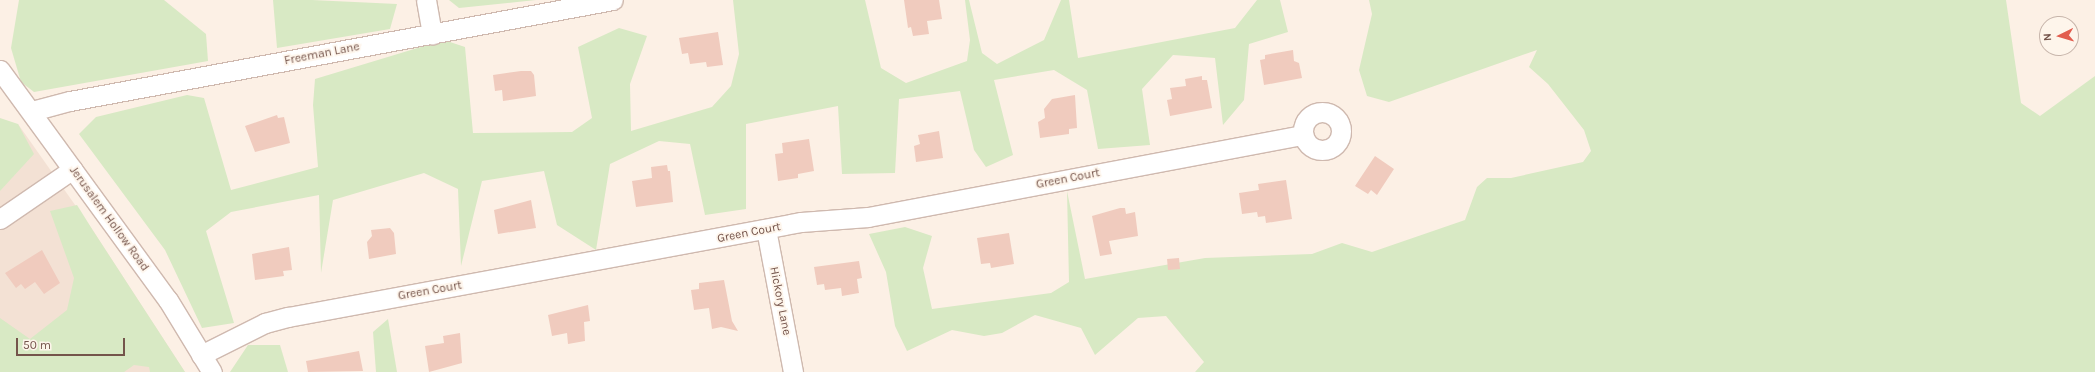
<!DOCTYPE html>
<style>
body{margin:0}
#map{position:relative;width:2095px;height:372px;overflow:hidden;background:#fcf0e5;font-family:Karla,sans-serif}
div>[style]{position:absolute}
.residential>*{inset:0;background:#f3e1d4}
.green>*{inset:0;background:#d8e9c4}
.building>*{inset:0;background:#f0cbbe;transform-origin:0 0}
.roads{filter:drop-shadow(1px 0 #cfb9af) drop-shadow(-1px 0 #cfb9af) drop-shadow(0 1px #cfb9af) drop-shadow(0 -1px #cfb9af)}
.minor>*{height:19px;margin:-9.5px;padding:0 9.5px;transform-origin:9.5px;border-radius:9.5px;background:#fff}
.minor>.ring{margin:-9.5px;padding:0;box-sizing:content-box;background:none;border:19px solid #fff;border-radius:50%}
span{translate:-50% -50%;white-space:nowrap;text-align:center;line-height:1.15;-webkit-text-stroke:3.5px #fef5eb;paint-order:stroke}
.street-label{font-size:12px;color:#74544b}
.north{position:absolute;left:2039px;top:16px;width:40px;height:40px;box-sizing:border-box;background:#fef5eb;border:1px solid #c7b5ab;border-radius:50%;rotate:265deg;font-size:11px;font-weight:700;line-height:16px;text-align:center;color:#74544b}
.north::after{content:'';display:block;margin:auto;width:14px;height:18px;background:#e25d4e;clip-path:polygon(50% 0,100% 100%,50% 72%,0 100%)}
.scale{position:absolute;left:16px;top:338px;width:109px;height:18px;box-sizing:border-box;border:2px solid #74544b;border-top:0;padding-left:5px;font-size:12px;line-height:14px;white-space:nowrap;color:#74544b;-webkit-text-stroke:3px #fef5eb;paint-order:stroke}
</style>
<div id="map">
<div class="residential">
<i style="clip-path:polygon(18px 124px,92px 229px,185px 372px,0 372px,0 125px)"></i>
</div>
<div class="green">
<i style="clip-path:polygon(19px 0,164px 0,206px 34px,208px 61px,34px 92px,21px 82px,11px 48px)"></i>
<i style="clip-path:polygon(273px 0,312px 0,397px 4px,390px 29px,277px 48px)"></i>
<i style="clip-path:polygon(449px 0,536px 0,459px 8px)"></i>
<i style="clip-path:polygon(733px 0,865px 0,881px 68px,906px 83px,967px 61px,970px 40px,965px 0,969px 0,982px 53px,997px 64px,1044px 40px,1061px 0,1069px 0,1078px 58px,1235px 28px,1257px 0,1280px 0,1288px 32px,1249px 44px,1244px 100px,1223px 125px,1215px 58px,1173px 55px,1142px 89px,1150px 145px,1098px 149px,1087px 90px,1054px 70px,994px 80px,1013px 155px,986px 167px,974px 150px,960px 91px,899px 99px,895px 173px,842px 174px,838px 106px,746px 124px,746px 209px,705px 215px,690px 144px,659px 141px,610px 164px,596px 250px,557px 225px,544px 171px,482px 181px,461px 266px,458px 189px,424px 173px,333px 200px,321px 273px,319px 195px,231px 212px,206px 231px,234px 323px,202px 328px,165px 250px,79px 134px,96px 117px,187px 95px,204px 98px,231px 190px,318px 167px,313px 105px,315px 79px,444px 40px,465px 47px,473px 133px,572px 132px,592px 118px,578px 47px,619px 28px,647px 36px,630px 84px,631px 131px,712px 107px,731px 86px,739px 54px)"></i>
<i style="clip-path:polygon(1369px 0,2006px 0,2021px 103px,2040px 116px,2095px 76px,2095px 372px,1195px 372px,1204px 362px,1166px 316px,1138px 318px,1095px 355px,1081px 328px,1035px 315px,1002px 333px,984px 336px,952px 330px,907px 351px,895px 326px,886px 272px,869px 234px,905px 227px,932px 236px,923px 268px,932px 309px,1051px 293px,1069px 282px,1067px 191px,1085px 279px,1205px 258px,1312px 254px,1342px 243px,1372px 252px,1465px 220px,1477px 187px,1487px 178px,1511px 178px,1583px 162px,1591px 151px,1584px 130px,1548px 84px,1529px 67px,1537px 50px,1389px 102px,1367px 96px,1359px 70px,1372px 14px)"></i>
<i style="clip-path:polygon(0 118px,18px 124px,34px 154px,0 191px)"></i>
<i style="clip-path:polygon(77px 205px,92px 229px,185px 372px,150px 372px,149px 367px,134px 365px,124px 372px,0 372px,0 318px,30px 339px,67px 310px,74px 278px,50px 211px)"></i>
<i style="clip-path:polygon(388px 319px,397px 372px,376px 372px,373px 332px)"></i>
<i style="clip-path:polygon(248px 345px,280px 345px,288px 372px,230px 372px)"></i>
</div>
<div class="building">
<i style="clip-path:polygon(904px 0,939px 0,942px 19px,927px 21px,929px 34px,913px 36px,911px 27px,908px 28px)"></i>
<i style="clip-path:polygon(718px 32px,723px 65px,707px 67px,706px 62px,690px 64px,688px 53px,682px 54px,679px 38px)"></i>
<i style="clip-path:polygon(1293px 50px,1294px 61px,1299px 63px,1302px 78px,1264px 85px,1260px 60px,1265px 59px,1265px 55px)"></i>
<i style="clip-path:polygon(521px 71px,531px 71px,534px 75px,536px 96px,503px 101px,502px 90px,495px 91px,493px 75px)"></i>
<i style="clip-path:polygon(1202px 76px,1202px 80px,1207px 80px,1212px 108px,1170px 116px,1167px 100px,1172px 99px,1170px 88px,1186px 86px,1185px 79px)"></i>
<i style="clip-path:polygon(1075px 95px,1077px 128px,1069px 129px,1069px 134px,1040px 138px,1038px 122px,1045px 118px,1044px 109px,1052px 99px)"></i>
<i style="clip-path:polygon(277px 115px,278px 118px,284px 117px,290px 143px,255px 152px,245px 126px)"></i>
<i style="clip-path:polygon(939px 131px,943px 158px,916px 162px,914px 146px,920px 144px,918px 135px)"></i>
<i style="clip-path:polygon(809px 139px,814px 171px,798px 174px,798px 178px,778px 181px,775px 154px,783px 153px,782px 143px)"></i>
<i style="clip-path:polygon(1375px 156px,1394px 169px,1377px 195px,1371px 190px,1368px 194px,1355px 186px)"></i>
<i style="clip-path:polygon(667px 165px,668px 171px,670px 171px,673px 202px,636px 207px,632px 181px,652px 178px,651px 167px)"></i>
<i style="clip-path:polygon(1286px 180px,1292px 219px,1266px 223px,1265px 216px,1258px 217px,1257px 212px,1242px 214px,1239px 193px,1259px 190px,1258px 184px)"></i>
<i style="clip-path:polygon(531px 200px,536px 228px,498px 234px,494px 210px)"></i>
<i style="clip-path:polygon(1120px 208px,1125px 208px,1126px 214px,1135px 212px,1138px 236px,1109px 241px,1112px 254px,1100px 256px,1092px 216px)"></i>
<i style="clip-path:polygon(390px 228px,394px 233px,396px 254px,369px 259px,367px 242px,372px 236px,371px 230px)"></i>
<i style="clip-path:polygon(1009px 233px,1014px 264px,991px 268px,990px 263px,981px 264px,977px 238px)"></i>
<i style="clip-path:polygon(289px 247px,292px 270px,283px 271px,284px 276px,255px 280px,252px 254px)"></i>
<i style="clip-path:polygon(42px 250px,60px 283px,44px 294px,35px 282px,25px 289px,21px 284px,16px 288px,5px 273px)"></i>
<i style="left:1179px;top:258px;width:11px;height:12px;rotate:85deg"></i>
<i style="clip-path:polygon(859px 261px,862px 278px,857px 279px,859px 293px,842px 296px,841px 288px,825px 290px,824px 284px,817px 285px,814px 267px)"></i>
<i style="clip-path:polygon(724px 280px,732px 321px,738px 331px,721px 327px,712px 329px,709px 308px,694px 310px,691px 290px,699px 289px,699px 283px)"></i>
<i style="clip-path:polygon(588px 305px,590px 321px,584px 322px,585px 341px,568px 344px,567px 333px,552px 336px,548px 315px)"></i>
<i style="clip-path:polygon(460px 333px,462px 363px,429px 372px,425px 346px,444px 343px,443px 336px)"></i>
<i style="clip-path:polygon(359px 351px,363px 371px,308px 372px,306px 361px)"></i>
</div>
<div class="roads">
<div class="minor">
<i style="left:426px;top:0;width:35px;rotate:80deg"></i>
<i style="left:0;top:70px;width:285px;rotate:53.9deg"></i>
<i style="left:168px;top:300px;width:84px;rotate:58.6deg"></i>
<i style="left:32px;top:111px;width:39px;rotate:-15deg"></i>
<i style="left:70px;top:101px;width:552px;rotate:-10.54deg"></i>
<i class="ring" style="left:1303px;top:112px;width:19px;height:19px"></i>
<i style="left:0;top:219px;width:88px;rotate:-34.4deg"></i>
<i style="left:766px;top:229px;width:146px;rotate:79.3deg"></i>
<i style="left:201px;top:355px;width:72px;rotate:-26.6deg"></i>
<i style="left:265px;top:323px;width:24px;rotate:-15deg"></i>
<i style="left:288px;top:317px;width:522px;rotate:-10.49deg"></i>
<i style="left:801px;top:222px;width:67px;rotate:-4.3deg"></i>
<i style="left:868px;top:217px;width:443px;rotate:-10.7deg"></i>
</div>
</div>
<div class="street-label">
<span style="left:322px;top:54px;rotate:-11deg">Freeman Lane</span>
<span style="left:1068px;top:179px;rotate:-11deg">Green Court</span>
<span style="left:109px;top:219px;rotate:54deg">Jerusalem Hollow Road</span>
<span style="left:749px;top:233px;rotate:-11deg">Green Court</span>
<span style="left:430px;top:291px;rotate:-10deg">Green Court</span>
<span style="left:780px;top:301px;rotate:79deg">Hickory Lane</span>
</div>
<div class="north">N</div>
<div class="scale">50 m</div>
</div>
